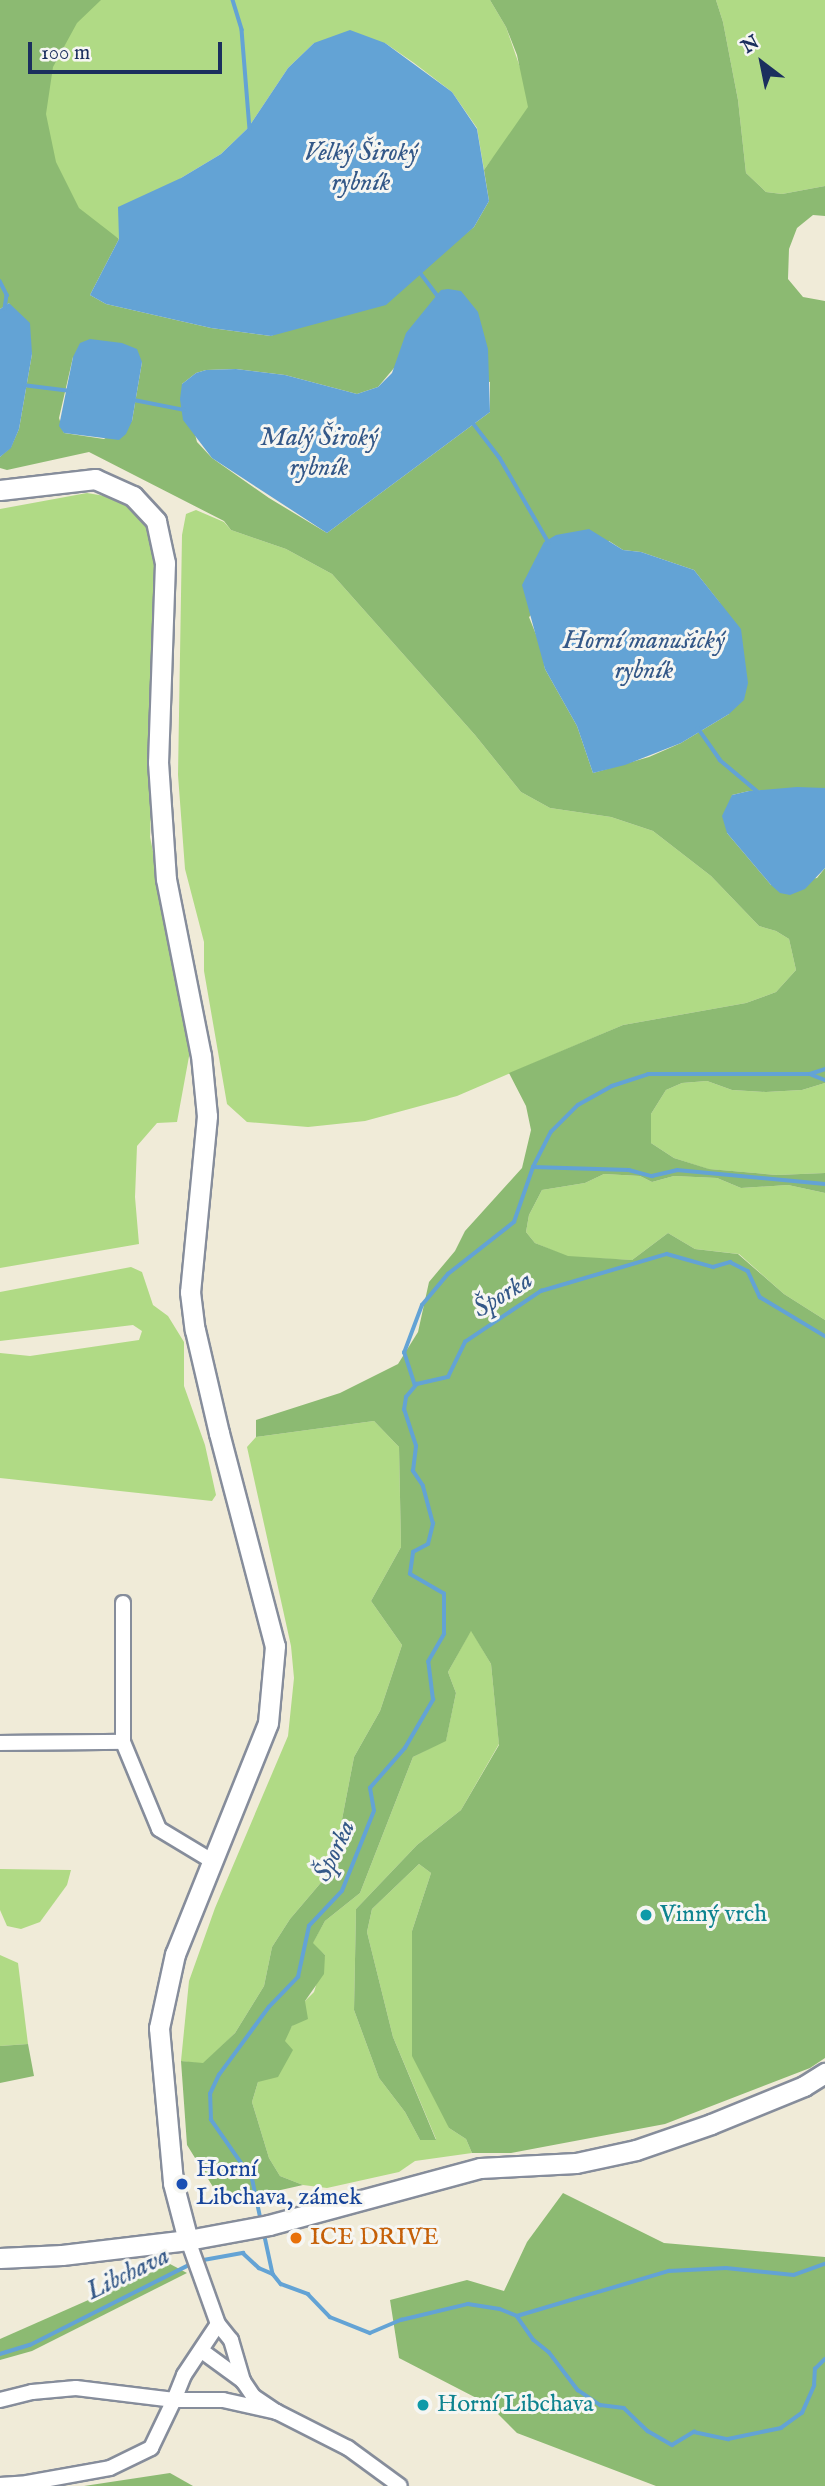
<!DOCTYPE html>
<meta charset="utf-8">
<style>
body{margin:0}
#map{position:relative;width:825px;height:2486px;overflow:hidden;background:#f0ebd8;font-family:"IM FELL English",serif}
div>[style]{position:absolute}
.green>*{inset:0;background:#b0da85}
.forest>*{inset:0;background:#8cba72}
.water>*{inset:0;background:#63a3d5}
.stream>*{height:3.5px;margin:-1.75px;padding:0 1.75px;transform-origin:1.75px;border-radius:1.75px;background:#63a3d5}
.roads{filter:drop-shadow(2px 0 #868d9b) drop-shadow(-2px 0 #868d9b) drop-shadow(0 2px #868d9b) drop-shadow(0 -2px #868d9b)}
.minor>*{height:14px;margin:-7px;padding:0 7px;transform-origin:7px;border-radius:7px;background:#fff}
.tertiary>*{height:19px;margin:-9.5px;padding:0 9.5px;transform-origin:9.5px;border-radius:9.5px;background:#fff}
.dots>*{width:19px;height:19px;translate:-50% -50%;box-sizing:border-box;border:4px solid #f6f6f2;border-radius:50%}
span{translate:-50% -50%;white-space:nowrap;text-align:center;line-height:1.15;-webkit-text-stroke:6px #f6f6f2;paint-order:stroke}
.culture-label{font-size:24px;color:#0d838f}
.left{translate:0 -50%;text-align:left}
.transit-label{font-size:24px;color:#164399}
.food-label{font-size:24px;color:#c56008}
.water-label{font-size:26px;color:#345888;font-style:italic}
.north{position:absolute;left:727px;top:28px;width:70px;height:70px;-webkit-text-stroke:5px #f6f6f2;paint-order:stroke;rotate:328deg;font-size:19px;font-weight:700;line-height:28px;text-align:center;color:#1b2f5e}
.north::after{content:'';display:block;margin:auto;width:24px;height:32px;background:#1b2f5e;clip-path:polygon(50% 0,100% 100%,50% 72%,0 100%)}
.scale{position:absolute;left:28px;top:42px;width:194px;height:32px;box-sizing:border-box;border:4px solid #1b2f5e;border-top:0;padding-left:9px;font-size:21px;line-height:24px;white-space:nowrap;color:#1b2f5e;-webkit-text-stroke:5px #f6f6f2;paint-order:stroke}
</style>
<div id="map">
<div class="green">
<i style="clip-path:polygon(26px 0,490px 0,506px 27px,538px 119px,492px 159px,484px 170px,477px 128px,452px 92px,414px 63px,385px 43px,314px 43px,288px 68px,248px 128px,221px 154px,181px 178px,119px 239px,110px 233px,15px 290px)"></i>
<i style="clip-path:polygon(716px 0,825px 0,825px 186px,782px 194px,766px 192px,746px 173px,738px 100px,723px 22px)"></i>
<i style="clip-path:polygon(87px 493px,117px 498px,141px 515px,151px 530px,160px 564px,150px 837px,184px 1002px,190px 1051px,177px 1122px,157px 1123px,137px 1146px,135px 1197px,139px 1244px,0 1268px,0 509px)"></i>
<i style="clip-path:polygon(196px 510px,224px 522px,231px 530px,286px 549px,332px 574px,475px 735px,521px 792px,550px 808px,611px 817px,653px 831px,711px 876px,759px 926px,776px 931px,789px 939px,796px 970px,776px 992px,746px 1003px,623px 1025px,457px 1096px,365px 1121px,308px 1127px,247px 1122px,227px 1104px,204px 971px,204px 942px,185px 869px,178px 775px,182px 535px,186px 514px)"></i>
<i style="clip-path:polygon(707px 1081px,732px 1090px,766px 1092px,802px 1090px,825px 1083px,825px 1173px,777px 1175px,708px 1169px,674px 1158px,651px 1143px,651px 1114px,666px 1090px,682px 1083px)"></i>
<i style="clip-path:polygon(604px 1174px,640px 1176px,652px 1182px,674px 1176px,717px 1178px,741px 1188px,788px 1185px,825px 1193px,825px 1320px,784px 1294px,739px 1254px,695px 1249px,668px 1233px,632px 1260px,568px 1257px,535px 1243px,526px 1232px,529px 1215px,542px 1190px,585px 1183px)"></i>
<i style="clip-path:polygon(131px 1267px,142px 1272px,153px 1305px,168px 1316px,184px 1342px,184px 1386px,205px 1445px,216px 1495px,212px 1501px,0 1478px,0 1353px,30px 1356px,139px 1340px,142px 1331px,133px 1325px,0 1341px,0 1292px)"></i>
<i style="clip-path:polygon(374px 1421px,399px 1447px,401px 1547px,371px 1601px,402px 1645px,380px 1711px,354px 1757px,339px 1835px,324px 1879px,290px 1919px,272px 1947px,264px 1986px,235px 2033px,203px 2064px,181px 2061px,189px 1981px,215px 1908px,288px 1736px,294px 1678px,291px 1646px,247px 1447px,256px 1437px)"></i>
<i style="clip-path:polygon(471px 1630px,491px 1664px,499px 1744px,461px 1810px,417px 1845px,356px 1909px,354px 2010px,379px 2078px,405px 2112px,420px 2140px,436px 2139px,393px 2037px,367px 1932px,372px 1909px,419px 1864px,431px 1873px,412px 1931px,449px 2128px,466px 2139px,472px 2153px,415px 2161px,399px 2172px,327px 2188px,303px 2185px,280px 2176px,269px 2158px,252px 2102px,258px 2082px,292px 2026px,305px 2010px,305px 2001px,314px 1992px,325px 1955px,312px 1944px,325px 1921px,360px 1893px,413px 1757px,446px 1740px,456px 1693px,448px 1672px)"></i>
<i style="clip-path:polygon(0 1869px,71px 1870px,67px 1885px,40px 1922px,21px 1929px,7px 1926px,0 1910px)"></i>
<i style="clip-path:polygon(0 1955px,18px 1963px,28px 2044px,0 2046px)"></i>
</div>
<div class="forest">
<i style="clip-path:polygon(evenodd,0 0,101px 0,77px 23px,53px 67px,46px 114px,56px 162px,79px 208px,119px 239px,90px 295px,106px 304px,211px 328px,271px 336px,447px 248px,474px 227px,489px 201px,484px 170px,528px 107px,517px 55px,506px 27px,490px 0,716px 0,723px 22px,738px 100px,746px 173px,766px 192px,782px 194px,825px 186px,825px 216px,813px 215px,797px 228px,789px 249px,788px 279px,803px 297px,825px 301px,825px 788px,749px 791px,732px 795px,727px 833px,771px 885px,817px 878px,825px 868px,825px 1083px,802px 1090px,766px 1092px,732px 1090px,707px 1081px,682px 1083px,666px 1090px,651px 1114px,651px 1143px,674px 1158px,709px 1169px,777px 1175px,825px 1173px,825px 1193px,788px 1185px,741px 1188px,717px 1178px,674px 1176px,652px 1182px,640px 1176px,604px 1174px,585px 1183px,542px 1190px,529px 1215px,526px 1232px,535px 1243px,568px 1256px,632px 1260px,668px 1233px,695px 1249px,738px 1254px,784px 1294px,825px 1320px,825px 2058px,810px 2068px,665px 2124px,511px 2153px,472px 2153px,466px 2139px,449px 2128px,412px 2056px,412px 1931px,431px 1873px,419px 1864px,372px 1909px,367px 1932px,393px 2037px,436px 2140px,420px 2140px,405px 2112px,379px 2078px,354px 2010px,356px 1909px,417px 1845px,461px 1810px,499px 1745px,491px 1664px,471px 1631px,448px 1672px,456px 1693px,446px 1741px,413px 1757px,360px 1893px,325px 1921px,313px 1943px,325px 1955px,324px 1974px,305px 2001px,308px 2019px,292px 2026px,285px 2041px,293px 2050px,278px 2077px,258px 2082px,252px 2102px,269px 2158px,280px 2176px,303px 2185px,223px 2203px,187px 2145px,181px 2061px,203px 2063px,235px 2033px,264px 1986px,272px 1947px,290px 1919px,324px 1879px,339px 1835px,354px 1757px,380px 1711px,402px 1645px,371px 1601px,401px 1547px,399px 1447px,374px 1421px,256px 1437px,256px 1420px,340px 1393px,398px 1364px,418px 1332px,429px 1282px,455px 1251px,465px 1231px,522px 1168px,531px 1130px,526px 1106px,509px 1073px,623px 1025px,746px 1003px,776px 992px,796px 970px,789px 939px,776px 931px,759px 926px,711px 876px,653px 831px,611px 817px,550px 808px,521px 792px,475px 735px,332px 574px,286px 549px,231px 530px,224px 521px,89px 452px,7px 470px,0 468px,0 457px,11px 447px,19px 429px,32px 354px,9px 303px,0 309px,0 0,73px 357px,142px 362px,132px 421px,104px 439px,64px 433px,59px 418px,73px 357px,0 0,394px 368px,490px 382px,490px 412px,327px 533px,269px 498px,212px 458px,197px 442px,182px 384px,196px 373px,206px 370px,236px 369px,285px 375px,357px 394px,378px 387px,394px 368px,0 0,609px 541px,623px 550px,641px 552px,694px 570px,720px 603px,729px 714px,681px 743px,649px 757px,593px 773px,577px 726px,545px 669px,541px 647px,529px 617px,609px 541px)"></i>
<i style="clip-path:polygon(28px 2044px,34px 2076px,0 2083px,0 2046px)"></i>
<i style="clip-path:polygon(563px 2193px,664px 2243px,825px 2257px,825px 2486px,656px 2486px,517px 2433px,488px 2404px,399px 2358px,390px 2300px,467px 2280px,504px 2291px,527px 2242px)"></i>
<i style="clip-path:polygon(170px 2264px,187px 2273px,32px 2351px,0 2360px,0 2339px)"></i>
<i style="clip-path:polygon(170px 2473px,193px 2486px,84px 2486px)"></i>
</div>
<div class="water">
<i style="clip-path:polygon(350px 30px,385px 43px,452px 92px,477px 129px,489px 201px,474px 227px,386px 305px,271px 336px,211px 328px,106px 304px,90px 295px,119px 239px,118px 207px,181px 178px,221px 154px,248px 128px,288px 68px,314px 43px)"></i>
<i style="clip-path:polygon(448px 289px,461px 291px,478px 312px,488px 349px,490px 412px,327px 533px,212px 458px,183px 420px,180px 399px,182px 384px,196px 373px,206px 370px,236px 369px,285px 375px,357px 394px,378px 387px,392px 373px,406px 333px,441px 290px)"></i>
<i style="clip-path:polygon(9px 303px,30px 323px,32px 354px,19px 429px,11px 448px,0 457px,0 309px)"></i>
<i style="clip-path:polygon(90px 339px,122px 343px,137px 349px,142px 362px,132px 421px,126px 434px,119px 440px,64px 433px,59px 426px,73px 357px,80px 343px)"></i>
<i style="clip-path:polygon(589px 529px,623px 550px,641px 552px,694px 570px,741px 629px,748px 683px,744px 700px,729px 714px,681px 743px,625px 765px,593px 773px,577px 726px,545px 669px,522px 585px,544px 542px,556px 535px)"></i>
<i style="clip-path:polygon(797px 787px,825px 788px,825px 868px,805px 889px,790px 895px,780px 893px,771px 885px,727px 833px,722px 816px,732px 795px,749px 791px)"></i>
</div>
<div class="stream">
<i style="left:233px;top:0;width:31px;rotate:73deg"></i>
<i style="left:242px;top:30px;width:99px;rotate:85.4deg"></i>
<i style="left:419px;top:271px;width:31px;rotate:53deg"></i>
<i style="left:0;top:281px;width:16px;rotate:63deg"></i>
<i style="left:7px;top:295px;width:14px;rotate:98deg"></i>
<i style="left:23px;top:385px;width:48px;rotate:7.1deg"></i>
<i style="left:134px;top:400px;width:52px;rotate:11.1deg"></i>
<i style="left:473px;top:423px;width:44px;rotate:52.4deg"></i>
<i style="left:500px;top:458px;width:98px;rotate:60deg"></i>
<i style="left:698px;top:728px;width:39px;rotate:55deg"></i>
<i style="left:720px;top:760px;width:48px;rotate:40deg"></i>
<i style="left:812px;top:1075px;width:14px;rotate:21deg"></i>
<i style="left:533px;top:1167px;width:96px;rotate:1.8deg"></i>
<i style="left:629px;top:1170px;width:24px;rotate:15deg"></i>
<i style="left:652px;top:1176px;width:26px;rotate:-13deg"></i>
<i style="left:677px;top:1170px;width:149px;rotate:5.4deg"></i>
<i style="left:415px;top:1386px;width:35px;rotate:-108deg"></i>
<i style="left:404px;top:1353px;width:51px;rotate:-69.4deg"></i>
<i style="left:422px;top:1305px;width:40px;rotate:-50deg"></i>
<i style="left:448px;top:1274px;width:84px;rotate:-38.2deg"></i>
<i style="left:514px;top:1222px;width:58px;rotate:-70.9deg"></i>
<i style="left:533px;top:1167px;width:39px;rotate:-63deg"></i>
<i style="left:551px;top:1132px;width:38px;rotate:-45deg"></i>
<i style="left:578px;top:1105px;width:39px;rotate:-29deg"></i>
<i style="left:612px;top:1086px;width:38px;rotate:-18deg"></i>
<i style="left:648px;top:1074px;width:162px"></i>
<i style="left:810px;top:1074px;width:16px;rotate:-18deg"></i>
<i style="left:261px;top:2222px;width:44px;rotate:-101.8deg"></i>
<i style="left:252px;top:2179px;width:72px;rotate:-124.8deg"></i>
<i style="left:211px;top:2120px;width:26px;rotate:-92deg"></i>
<i style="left:210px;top:2094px;width:21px;rotate:-65deg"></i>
<i style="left:219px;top:2075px;width:84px;rotate:-53.7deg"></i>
<i style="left:269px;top:2007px;width:42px;rotate:-46deg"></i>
<i style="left:298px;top:1977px;width:52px;rotate:-77.8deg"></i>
<i style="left:309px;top:1926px;width:48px;rotate:-46.7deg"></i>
<i style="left:342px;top:1891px;width:86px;rotate:-68.2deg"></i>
<i style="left:374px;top:1811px;width:23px;rotate:-100deg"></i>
<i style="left:370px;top:1788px;width:53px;rotate:-48.8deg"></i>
<i style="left:405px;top:1748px;width:56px;rotate:-59.7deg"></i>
<i style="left:433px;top:1700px;width:38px;rotate:-97deg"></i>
<i style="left:428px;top:1662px;width:32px;rotate:-60deg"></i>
<i style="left:444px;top:1634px;width:40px;rotate:-90deg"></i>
<i style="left:444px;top:1594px;width:39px;rotate:-150deg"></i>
<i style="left:410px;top:1574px;width:22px;rotate:-82deg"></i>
<i style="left:413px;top:1552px;width:17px;rotate:-28deg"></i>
<i style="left:428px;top:1544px;width:21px;rotate:-76deg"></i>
<i style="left:433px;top:1524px;width:39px;rotate:-105deg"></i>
<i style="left:423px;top:1486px;width:18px;rotate:-124deg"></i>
<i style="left:413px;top:1471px;width:25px;rotate:-83deg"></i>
<i style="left:416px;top:1446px;width:38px;rotate:-108deg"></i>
<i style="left:404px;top:1410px;width:13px;rotate:-81deg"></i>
<i style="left:406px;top:1397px;width:17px;rotate:-50deg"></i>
<i style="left:417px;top:1384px;width:32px;rotate:-13deg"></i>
<i style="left:448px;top:1377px;width:39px;rotate:-64deg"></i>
<i style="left:465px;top:1342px;width:92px;rotate:-33.9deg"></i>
<i style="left:541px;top:1291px;width:131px;rotate:-16.4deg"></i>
<i style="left:667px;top:1254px;width:48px;rotate:15.8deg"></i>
<i style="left:713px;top:1267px;width:18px;rotate:-16deg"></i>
<i style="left:730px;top:1262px;width:20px;rotate:27deg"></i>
<i style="left:748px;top:1271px;width:29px;rotate:65deg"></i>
<i style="left:760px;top:1297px;width:76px;rotate:31deg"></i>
<i style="left:264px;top:2232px;width:43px;rotate:77.9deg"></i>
<i style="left:273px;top:2274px;width:13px;rotate:51deg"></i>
<i style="left:281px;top:2284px;width:29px;rotate:20deg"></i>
<i style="left:308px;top:2294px;width:32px;rotate:46deg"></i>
<i style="left:330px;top:2317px;width:43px;rotate:21.8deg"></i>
<i style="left:370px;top:2333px;width:34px;rotate:-23deg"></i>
<i style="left:401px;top:2320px;width:69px;rotate:-13.4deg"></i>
<i style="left:468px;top:2304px;width:32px;rotate:9deg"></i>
<i style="left:500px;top:2309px;width:18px;rotate:22deg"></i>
<i style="left:517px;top:2316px;width:29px;rotate:55deg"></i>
<i style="left:534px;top:2340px;width:19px;rotate:39deg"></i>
<i style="left:549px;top:2352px;width:48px;rotate:52.7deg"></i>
<i style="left:578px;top:2390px;width:27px;rotate:34deg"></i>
<i style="left:600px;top:2405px;width:24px;rotate:7deg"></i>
<i style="left:624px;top:2408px;width:33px;rotate:44deg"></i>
<i style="left:648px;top:2431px;width:28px;rotate:30deg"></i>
<i style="left:672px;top:2445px;width:26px;rotate:-31deg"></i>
<i style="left:694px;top:2432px;width:35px;rotate:12deg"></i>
<i style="left:728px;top:2439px;width:54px;rotate:-11.7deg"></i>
<i style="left:781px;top:2428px;width:26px;rotate:-36deg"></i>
<i style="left:802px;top:2413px;width:30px;rotate:-66deg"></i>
<i style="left:814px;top:2386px;width:17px;rotate:-87deg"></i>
<i style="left:815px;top:2369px;width:14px;rotate:-45deg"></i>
<i style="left:198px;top:2261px;width:46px;rotate:-10.1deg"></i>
<i style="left:243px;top:2253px;width:22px;rotate:43deg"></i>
<i style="left:259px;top:2268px;width:15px;rotate:23deg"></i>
<i style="left:517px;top:2316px;width:159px;rotate:-16.5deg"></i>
<i style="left:669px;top:2271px;width:57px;rotate:-3deg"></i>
<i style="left:726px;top:2268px;width:68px;rotate:5.9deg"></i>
<i style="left:794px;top:2275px;width:33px;rotate:-20deg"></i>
<i style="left:0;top:2354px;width:31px;rotate:-17deg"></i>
<i style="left:30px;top:2345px;width:180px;rotate:-26.7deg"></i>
</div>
<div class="roads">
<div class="minor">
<i style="left:123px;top:1742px;width:139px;rotate:-90deg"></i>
<i style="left:0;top:1743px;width:123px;rotate:-0.5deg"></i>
<i style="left:123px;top:1742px;width:94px;rotate:67.5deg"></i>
<i style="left:159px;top:1829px;width:62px;rotate:31.1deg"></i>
<i style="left:218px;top:2324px;width:21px;rotate:51deg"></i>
<i style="left:231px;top:2340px;width:43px;rotate:73.7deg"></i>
<i style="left:202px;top:2351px;width:51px;rotate:36.2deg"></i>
<i style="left:243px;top:2381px;width:18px;rotate:56deg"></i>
<i style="left:253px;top:2396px;width:29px;rotate:34deg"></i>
<i style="left:277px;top:2412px;width:80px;rotate:26.9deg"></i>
<i style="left:348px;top:2448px;width:64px;rotate:36.2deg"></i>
<i style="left:0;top:2400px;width:33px;rotate:-14deg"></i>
<i style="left:32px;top:2392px;width:44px;rotate:-5.2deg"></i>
<i style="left:76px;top:2388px;width:99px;rotate:7deg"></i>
<i style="left:174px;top:2400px;width:27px;rotate:-68deg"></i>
<i style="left:184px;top:2375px;width:61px;rotate:-56.3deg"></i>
<i style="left:218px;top:2324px;width:89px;rotate:-109.7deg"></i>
<i style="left:0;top:2485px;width:27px;rotate:-4deg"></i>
<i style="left:27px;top:2483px;width:84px;rotate:-10.2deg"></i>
<i style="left:110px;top:2468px;width:46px;rotate:-26deg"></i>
<i style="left:151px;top:2448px;width:53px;rotate:-64.4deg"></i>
<i style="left:174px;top:2400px;width:49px"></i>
<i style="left:223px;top:2400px;width:55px;rotate:12.5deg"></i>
</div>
<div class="tertiary">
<i style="left:0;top:490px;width:96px;rotate:-6.6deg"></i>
<i style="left:95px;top:479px;width:42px;rotate:24.1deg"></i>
<i style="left:133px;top:496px;width:34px;rotate:47deg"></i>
<i style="left:156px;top:521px;width:43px;rotate:77.9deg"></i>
<i style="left:165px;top:563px;width:199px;rotate:92deg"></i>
<i style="left:158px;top:762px;width:117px;rotate:86.1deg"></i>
<i style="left:166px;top:879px;width:179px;rotate:78.8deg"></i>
<i style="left:201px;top:1055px;width:61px;rotate:84.4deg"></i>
<i style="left:207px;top:1116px;width:177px;rotate:95.5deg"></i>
<i style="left:190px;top:1292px;width:38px;rotate:83deg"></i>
<i style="left:195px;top:1330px;width:106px;rotate:76.9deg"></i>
<i style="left:219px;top:1433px;width:220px;rotate:75.3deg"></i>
<i style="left:275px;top:1646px;width:77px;rotate:95.2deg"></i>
<i style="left:268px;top:1723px;width:249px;rotate:111.9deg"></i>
<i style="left:175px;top:1954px;width:76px;rotate:102.2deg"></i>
<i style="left:159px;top:2028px;width:156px;rotate:84.8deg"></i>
<i style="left:173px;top:2183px;width:59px;rotate:75.3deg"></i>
<i style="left:0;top:2258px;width:62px;rotate:-2.8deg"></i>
<i style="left:62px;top:2255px;width:127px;rotate:-6.8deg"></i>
<i style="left:188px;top:2240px;width:82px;rotate:-10.5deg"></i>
<i style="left:269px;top:2225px;width:219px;rotate:-15.1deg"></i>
<i style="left:480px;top:2168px;width:96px;rotate:-3deg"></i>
<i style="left:576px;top:2163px;width:61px;rotate:-12.2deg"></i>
<i style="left:636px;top:2150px;width:79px;rotate:-19.1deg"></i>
<i style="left:711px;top:2124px;width:100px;rotate:-22.2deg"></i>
<i style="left:804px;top:2086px;width:25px;rotate:-32deg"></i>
</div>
</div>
<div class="dots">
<i style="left:646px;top:1915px;background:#0f9aa8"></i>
<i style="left:182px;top:2184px;background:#1a4fb4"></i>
<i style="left:296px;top:2238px;background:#e8710a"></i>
<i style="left:423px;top:2405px;background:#0f9aa8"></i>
</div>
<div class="culture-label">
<span class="left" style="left:660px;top:1915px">Vinný vrch</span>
<span class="left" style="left:437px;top:2405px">Horní Libchava</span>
</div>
<div class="transit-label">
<span class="left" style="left:196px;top:2184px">Horní<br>Libchava, zámek</span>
</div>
<div class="food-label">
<span class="left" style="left:310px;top:2238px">ICE DRIVE</span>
</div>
<div class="water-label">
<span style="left:361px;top:168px">Velký Široký<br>rybník</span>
<span style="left:319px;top:453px">Malý Široký<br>rybník</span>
<span style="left:644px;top:656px">Horní manušický<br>rybník</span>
<span style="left:503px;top:1295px;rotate:-32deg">Šporka</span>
<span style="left:335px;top:1851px;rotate:-65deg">Šporka</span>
<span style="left:128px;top:2274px;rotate:-26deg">Libchava</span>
</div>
<div class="north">N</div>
<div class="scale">100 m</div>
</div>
